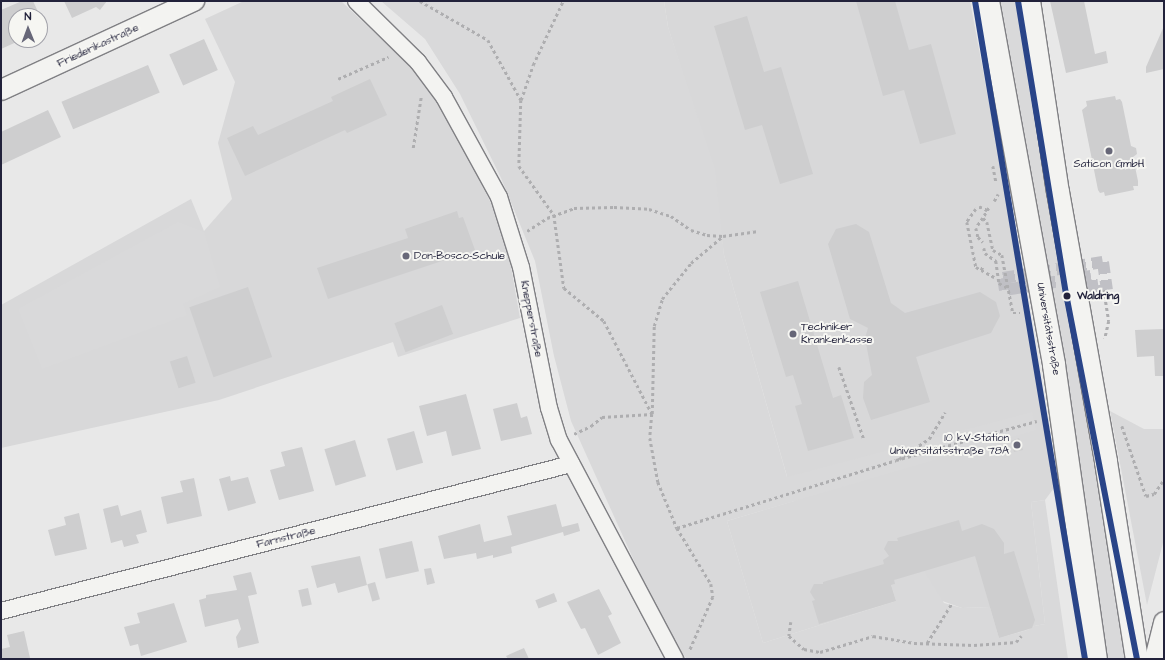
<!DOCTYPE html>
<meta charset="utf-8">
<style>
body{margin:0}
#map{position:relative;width:1165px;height:660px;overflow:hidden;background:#e8e8e8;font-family:"Architects Daughter",sans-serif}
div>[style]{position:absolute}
.built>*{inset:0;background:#d8d8d9}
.green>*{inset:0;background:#d9d9da}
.building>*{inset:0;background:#cececf;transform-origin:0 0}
.pedestrian-tunnel>*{height:12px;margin-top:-6px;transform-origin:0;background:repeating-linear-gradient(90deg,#c0c0c5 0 12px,transparent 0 18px)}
.path>*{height:2.5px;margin-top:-1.25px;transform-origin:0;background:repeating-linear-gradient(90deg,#aeaeb0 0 3px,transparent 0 6px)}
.roads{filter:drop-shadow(1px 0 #808084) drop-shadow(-1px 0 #808084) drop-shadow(0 1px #808084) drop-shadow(0 -1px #808084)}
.minor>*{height:16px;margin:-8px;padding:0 8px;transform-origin:8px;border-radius:8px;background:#f3f3f1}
.tertiary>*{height:20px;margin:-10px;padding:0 10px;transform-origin:10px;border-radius:10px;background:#f3f3f1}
.secondary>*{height:22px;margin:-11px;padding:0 11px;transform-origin:11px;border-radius:11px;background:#f3f3f1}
.metro-1>*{height:6px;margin:-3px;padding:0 3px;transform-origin:3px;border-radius:3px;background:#294488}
.dots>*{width:11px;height:11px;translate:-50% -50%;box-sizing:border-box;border:2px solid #f6f6f2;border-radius:50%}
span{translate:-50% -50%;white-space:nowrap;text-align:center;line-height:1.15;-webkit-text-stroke:4px #f6f6f2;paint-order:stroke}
.street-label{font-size:11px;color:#22223b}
.poi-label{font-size:11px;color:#22223b}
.left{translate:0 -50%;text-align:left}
.right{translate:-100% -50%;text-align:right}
.stop-label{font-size:11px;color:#22223b;font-weight:700}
.frame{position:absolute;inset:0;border:2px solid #22223b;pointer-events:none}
.north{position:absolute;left:8px;top:8px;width:40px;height:40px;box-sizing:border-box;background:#f6f6f2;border:1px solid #a1a1a9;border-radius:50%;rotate:359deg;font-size:11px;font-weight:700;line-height:16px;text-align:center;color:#22223b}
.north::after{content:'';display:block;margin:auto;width:14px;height:18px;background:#676778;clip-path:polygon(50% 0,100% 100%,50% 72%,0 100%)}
</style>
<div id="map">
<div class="built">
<i style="clip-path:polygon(244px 1px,341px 1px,415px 71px,443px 109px,492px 205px,510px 261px,520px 318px,398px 357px,393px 342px,219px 400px,1px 448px,1px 305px,191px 199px,204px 231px,232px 199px,218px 143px,235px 82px,205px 19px)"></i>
<i style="clip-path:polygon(664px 1px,970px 1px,1037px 360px,1057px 484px,1045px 500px,1031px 502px,1045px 624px,1034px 626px,1027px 630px,999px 638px,990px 607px,962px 608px,895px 584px,891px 585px,896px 601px,763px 643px,727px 521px,794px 501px,724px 255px,713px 170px,668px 27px)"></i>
</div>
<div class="green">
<i style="clip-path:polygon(381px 1px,664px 1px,668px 27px,715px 169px,724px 255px,787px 477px,1032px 412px,1036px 430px,727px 521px,763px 643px,896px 601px,891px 585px,895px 584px,894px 580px,924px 571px,944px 603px,962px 608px,990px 607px,999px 638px,1027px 630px,1034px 626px,1045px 624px,1031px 502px,1045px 500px,1068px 659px,687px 659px,672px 640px,654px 605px,571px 421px,554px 356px,535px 261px,501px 178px,460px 94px,425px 39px)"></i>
<i style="clip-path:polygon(998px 1px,1019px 1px,1055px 241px,1128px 659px,1105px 659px,1079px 459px,1053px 295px)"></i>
<i style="clip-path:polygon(178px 222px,204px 232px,220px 287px,183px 304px,187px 315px,42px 369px,18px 309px)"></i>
<i style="clip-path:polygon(1110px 411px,1144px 429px,1164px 429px,1164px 539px,1147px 605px)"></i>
</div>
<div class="building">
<i style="clip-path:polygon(22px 1px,33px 1px,40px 16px,16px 16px,16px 40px,21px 40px,1px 49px,1px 10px)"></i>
<i style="clip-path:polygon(64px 1px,107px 1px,100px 10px,96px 7px,72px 18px)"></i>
<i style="clip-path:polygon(856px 1px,895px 1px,909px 50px,931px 44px,956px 134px,920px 144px,904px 90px,883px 96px)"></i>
<i style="clip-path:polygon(1050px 1px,1084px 1px,1095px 54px,1106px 51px,1108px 63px,1066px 73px)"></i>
<i style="clip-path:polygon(747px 16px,764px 72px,781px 67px,813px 174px,780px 184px,762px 125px,745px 130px,714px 26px)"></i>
<i style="clip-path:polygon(40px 17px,46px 29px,40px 32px)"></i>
<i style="clip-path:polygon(1164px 26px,1164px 69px,1146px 73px,1146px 67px)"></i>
<i style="left:204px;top:39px;width:34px;height:38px;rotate:66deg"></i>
<i style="left:148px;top:65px;width:30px;height:94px;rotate:67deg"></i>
<i style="clip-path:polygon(370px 79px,387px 115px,347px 133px,345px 130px,245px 176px,227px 138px,253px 126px,258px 135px,333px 101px,331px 97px)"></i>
<i style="clip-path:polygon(1115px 96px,1116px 100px,1120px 99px,1122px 102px,1131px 146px,1136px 148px,1137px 154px,1133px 157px,1138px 181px,1138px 186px,1133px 186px,1134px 190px,1105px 196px,1104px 192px,1100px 193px,1098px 190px,1082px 110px,1087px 106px,1086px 101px)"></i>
<i style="clip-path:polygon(48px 110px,61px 137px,1px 165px,1px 132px)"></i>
<i style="clip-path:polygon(457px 211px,459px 218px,463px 217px,475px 250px,328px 299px,317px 268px,408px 238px,405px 229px)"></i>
<i style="clip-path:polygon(856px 224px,869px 232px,891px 303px,905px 313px,980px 292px,996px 302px,1000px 316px,991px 333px,916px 357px,930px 402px,871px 420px,863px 398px,864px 382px,872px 375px,865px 338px,868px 328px,850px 319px,828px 244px,836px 229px)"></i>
<i style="clip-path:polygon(798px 281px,833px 398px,841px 395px,854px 438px,808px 451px,795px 406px,802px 404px,793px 375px,786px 377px,760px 292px)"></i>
<i style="left:248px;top:287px;width:74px;height:62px;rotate:71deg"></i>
<i style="left:442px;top:305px;width:31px;height:51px;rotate:69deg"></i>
<i style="clip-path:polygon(1164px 329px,1164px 376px,1155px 376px,1154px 356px,1137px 357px,1135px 330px)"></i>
<i style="left:187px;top:356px;width:28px;height:18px;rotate:72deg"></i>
<i style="clip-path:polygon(466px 394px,481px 449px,452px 456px,446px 431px,427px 436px,419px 406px)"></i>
<i style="clip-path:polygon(517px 403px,521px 418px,527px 416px,532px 434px,501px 441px,493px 409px)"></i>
<i style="left:414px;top:431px;width:33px;height:28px;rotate:74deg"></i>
<i style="clip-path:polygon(1019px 438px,1023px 450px,1014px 452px,1011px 441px)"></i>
<i style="left:355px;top:440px;width:38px;height:32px;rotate:73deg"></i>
<i style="clip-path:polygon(302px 447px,314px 491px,279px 500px,270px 470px,285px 466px,281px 452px)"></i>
<i style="clip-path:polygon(230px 476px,231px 481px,248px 477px,256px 503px,228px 511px,219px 479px)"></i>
<i style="clip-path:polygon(194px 478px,202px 516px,167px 524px,161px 497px,183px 492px,180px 481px)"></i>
<i style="clip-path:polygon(556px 504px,562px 527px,578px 523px,580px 531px,564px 536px,563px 532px,511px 547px,512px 553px,493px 558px,493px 555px,477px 559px,476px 553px,444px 559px,438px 536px,480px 524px,484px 542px,512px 535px,507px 516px)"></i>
<i style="clip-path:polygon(118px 505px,121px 516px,141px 510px,147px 532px,136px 535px,139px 543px,124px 547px,122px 540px,111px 543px,103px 509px)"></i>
<i style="clip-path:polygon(79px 513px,87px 549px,55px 556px,48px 530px,66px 525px,64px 517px)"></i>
<i style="clip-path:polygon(959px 520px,962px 531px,982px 524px,994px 529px,1004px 543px,1004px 554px,1014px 551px,1035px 620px,1032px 628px,999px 638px,975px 556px,894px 580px,895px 584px,891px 585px,896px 601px,819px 624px,812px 601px,815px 600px,810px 592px,814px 584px,823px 584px,823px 582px,884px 564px,883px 560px,889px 556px,884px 549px,888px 541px,898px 541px,897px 538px)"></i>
<i style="left:412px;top:541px;width:31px;height:34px;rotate:77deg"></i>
<i style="clip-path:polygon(360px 556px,367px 585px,338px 593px,335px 583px,317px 588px,311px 566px)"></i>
<i style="clip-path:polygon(431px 568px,435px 583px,427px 585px,424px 569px)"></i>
<i style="clip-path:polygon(251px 572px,257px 594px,248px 596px,259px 643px,238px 648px,236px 637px,241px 629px,238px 619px,205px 627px,199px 600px,206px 598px,206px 595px,237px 590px,233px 576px)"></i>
<i style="left:375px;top:582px;width:18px;height:8px;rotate:74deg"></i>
<i style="left:308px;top:588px;width:17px;height:10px;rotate:77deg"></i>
<i style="clip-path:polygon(599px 589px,612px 614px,608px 616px,621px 643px,598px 655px,585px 628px,581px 629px,567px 602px)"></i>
<i style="left:554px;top:593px;width:9px;height:20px;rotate:69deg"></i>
<i style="clip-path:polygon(174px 603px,187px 642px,141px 656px,138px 644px,130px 646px,124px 627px,140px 623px,137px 613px)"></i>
<i style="clip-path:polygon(24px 631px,30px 658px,1px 659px,1px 649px,10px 647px,7px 635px)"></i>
<i style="clip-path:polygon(524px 648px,529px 659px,508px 659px,506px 656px)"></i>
</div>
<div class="pedestrian-tunnel">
<i style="left:1103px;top:262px;width:28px;rotate:82deg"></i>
<i style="left:1107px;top:290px;width:14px;rotate:172deg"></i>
<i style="left:1093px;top:292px;width:16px;rotate:-97deg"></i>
<i style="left:1091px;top:276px;width:87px;rotate:170.8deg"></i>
<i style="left:1005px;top:290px;width:12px;rotate:-99deg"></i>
<i style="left:1003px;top:278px;width:101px;rotate:-9.1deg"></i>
</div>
<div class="path">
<i style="left:420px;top:1px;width:78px;rotate:29.8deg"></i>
<i style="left:488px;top:40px;width:68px;rotate:61.2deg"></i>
<i style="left:521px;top:100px;width:66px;rotate:91.7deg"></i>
<i style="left:519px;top:166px;width:60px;rotate:54.5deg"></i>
<i style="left:554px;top:215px;width:74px;rotate:82.2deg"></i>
<i style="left:564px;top:288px;width:52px;rotate:39.5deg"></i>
<i style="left:604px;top:321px;width:105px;rotate:62.7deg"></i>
<i style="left:652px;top:414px;width:24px;rotate:95deg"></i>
<i style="left:650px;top:438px;width:45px;rotate:79.7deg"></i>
<i style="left:658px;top:482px;width:50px;rotate:67.6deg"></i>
<i style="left:677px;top:528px;width:66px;rotate:58.7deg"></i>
<i style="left:711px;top:584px;width:13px;rotate:81deg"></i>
<i style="left:713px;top:597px;width:58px;rotate:113.5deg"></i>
<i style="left:338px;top:79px;width:55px;rotate:-23.7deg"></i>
<i style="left:521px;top:100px;width:37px;rotate:-71deg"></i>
<i style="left:533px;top:65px;width:71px;rotate:-64.9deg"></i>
<i style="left:413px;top:148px;width:52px;rotate:-81.1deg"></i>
<i style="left:993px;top:166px;width:16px;rotate:79deg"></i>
<i style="left:994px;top:201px;width:8px;rotate:-60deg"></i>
<i style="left:989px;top:208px;width:12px;rotate:121deg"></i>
<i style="left:983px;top:218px;width:6px;rotate:45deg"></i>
<i style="left:987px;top:222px;width:29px;rotate:78deg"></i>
<i style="left:993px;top:250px;width:10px;rotate:29deg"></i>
<i style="left:1002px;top:255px;width:59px;rotate:79.3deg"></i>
<i style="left:1013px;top:313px;width:7px"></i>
<i style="left:987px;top:211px;width:6px;rotate:-141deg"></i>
<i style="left:982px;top:207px;width:6px;rotate:162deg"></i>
<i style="left:976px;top:209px;width:16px;rotate:125deg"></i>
<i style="left:967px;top:222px;width:46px;rotate:78.7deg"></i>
<i style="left:976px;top:267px;width:21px;rotate:29deg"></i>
<i style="left:983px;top:218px;width:12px;rotate:125deg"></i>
<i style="left:976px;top:228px;width:9px;rotate:77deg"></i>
<i style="left:978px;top:237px;width:7px;rotate:45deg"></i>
<i style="left:527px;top:231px;width:24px;rotate:-33deg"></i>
<i style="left:547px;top:218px;width:29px;rotate:-20deg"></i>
<i style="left:574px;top:208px;width:40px;rotate:-1.4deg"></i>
<i style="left:614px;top:207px;width:35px;rotate:3deg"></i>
<i style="left:649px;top:209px;width:23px;rotate:18deg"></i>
<i style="left:671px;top:216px;width:24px;rotate:35deg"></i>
<i style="left:691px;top:230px;width:17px;rotate:17deg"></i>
<i style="left:707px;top:235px;width:16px;rotate:4deg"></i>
<i style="left:723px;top:236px;width:34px;rotate:-8deg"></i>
<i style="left:984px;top:248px;width:5px;rotate:79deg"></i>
<i style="left:985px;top:253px;width:14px;rotate:36deg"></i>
<i style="left:996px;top:261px;width:22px;rotate:82deg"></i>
<i style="left:999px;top:283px;width:10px;rotate:29deg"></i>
<i style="left:981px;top:270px;width:4px;rotate:-63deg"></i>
<i style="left:1104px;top:290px;width:31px;rotate:81deg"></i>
<i style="left:1109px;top:321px;width:18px;rotate:103deg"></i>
<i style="left:839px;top:367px;width:76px;rotate:70.9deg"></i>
<i style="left:1122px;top:426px;width:74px;rotate:71.1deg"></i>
<i style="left:1146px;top:496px;width:8px;rotate:-14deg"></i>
<i style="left:1154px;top:494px;width:18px;rotate:-56deg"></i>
<i style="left:574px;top:434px;width:19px;rotate:-25deg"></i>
<i style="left:591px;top:426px;width:14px;rotate:-39deg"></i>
<i style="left:602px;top:417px;width:50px;rotate:-3.4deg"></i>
<i style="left:652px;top:414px;width:88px;rotate:-88.7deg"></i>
<i style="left:654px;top:326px;width:28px;rotate:-73deg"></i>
<i style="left:662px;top:299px;width:46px;rotate:-51.1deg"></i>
<i style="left:691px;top:263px;width:42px;rotate:-40.2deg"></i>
<i style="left:899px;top:459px;width:36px;rotate:-34deg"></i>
<i style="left:929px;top:439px;width:31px;rotate:-59deg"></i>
<i style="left:677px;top:528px;width:229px;rotate:-17.2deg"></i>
<i style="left:896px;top:460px;width:146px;rotate:-15.5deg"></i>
<i style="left:791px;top:622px;width:14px;rotate:98deg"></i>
<i style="left:789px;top:636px;width:20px;rotate:41deg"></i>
<i style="left:804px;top:649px;width:16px;rotate:11deg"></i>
<i style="left:820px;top:652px;width:55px;rotate:-16.8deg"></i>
<i style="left:873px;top:636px;width:42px;rotate:9.7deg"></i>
<i style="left:914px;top:643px;width:60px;rotate:1.9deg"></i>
<i style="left:974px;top:645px;width:42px;rotate:-4.1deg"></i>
<i style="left:1016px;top:642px;width:8px;rotate:-50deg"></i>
<i style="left:927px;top:643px;width:47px;rotate:-58deg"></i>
</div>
<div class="roads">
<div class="minor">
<i style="left:356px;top:1px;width:87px;rotate:44.5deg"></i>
<i style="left:418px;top:62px;width:44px;rotate:53.4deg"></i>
<i style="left:444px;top:97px;width:114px;rotate:61.2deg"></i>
<i style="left:499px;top:197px;width:73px;rotate:72.6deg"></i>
<i style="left:521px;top:267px;width:144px;rotate:78.8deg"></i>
<i style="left:549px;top:408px;width:34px;rotate:73deg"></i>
<i style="left:559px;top:440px;width:248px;rotate:62.1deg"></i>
<i style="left:1px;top:611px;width:589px;rotate:-14.46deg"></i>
</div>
<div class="tertiary">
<i style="left:1px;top:90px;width:213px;rotate:-24.8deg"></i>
<i style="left:1155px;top:659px;width:38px;rotate:-76deg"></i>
</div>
<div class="secondary">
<i style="left:988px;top:1px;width:370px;rotate:79.7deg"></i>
<i style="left:1054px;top:365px;width:297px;rotate:81.9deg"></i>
<i style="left:1029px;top:1px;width:193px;rotate:81.4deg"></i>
<i style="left:1058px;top:192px;width:274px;rotate:79.9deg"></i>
<i style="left:1106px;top:462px;width:199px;rotate:81.1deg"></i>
</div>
</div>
<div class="metro-1">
<i style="left:975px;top:1px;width:667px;rotate:80.51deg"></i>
<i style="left:1018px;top:1px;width:302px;rotate:80.7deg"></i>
<i style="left:1067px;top:299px;width:367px;rotate:79deg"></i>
</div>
<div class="dots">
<i style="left:1109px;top:151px;background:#676778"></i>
<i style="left:406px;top:256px;background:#676778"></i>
<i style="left:1067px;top:296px;background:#22223b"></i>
<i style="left:793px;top:334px;background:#676778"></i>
<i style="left:1017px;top:445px;background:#676778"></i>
</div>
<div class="street-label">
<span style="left:98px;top:46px;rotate:-25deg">Friederikastraße</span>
<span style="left:531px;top:319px;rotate:79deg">Knepperstraße</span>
<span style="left:1048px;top:329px;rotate:80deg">Universitätsstraße</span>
<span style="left:286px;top:538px;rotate:-14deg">Farnstraße</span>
</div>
<div class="poi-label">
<span style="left:1109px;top:164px">Saticon GmbH</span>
<span class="left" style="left:414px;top:256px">Don-Bosco-Schule</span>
<span class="left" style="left:801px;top:334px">Techniker<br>Krankenkasse</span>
<span class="right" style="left:1009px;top:445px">10 kV-Station<br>Universitätsstraße 78A</span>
</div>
<div class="stop-label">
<span class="left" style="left:1077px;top:296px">Waldring</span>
</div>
<div class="frame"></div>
<div class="north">N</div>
</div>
